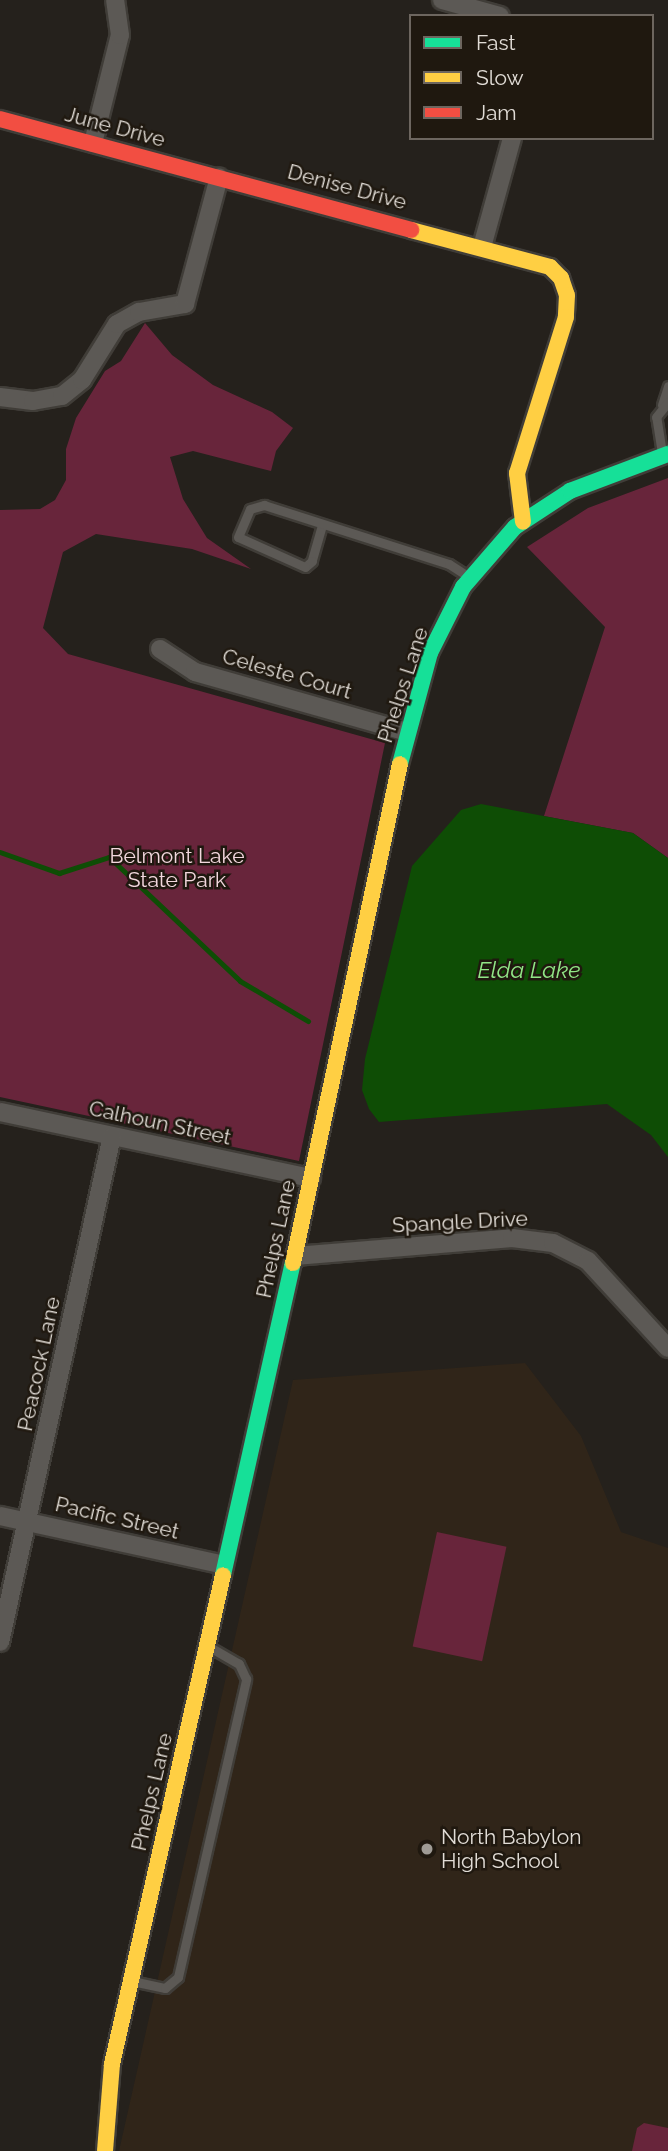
<!DOCTYPE html>
<style>
body{margin:0}
#map{position:relative;width:668px;height:2151px;overflow:hidden;background:#25211c;font-family:Raleway,sans-serif}
div>[style]{position:absolute}
.built>*{inset:0;background:#302519}
.green>*{inset:0;background:#68253b;transform-origin:0 0}
.water>*{inset:0;background:#0e4d05}
.stream>*{height:5px;margin:-2.5px;padding:0 2.5px;transform-origin:2.5px;border-radius:2.5px;background:#0e4d05}
.roads{filter:drop-shadow(2px 0 #403d38) drop-shadow(-2px 0 #403d38) drop-shadow(0 2px #403d38) drop-shadow(0 -2px #403d38)}
.lane>*{height:9px;margin:-4.5px;padding:0 4.5px;transform-origin:4.5px;border-radius:4.5px;background:#5c5955}
.street>*{height:18px;margin:-9px;padding:0 9px;transform-origin:9px;border-radius:9px;background:#5c5955}
.fast>*{height:16px;margin:-8px;padding:0 8px;transform-origin:8px;border-radius:8px;background:#16e098}
.slow>*{height:16px;margin:-8px;padding:0 8px;transform-origin:8px;border-radius:8px;background:#ffcf43}
.jam>*{height:16px;margin:-8px;padding:0 8px;transform-origin:8px;border-radius:8px;background:#f24e42}
.dots>*{width:19px;height:19px;translate:-50% -50%;box-sizing:border-box;border:4px solid #1f180f;border-radius:50%}
span{translate:-50% -50%;white-space:nowrap;text-align:center;line-height:1.15;-webkit-text-stroke:5px #1f180f;paint-order:stroke}
.street-label{font-size:21px;color:#e1dcd6}
.park-label{font-size:21px;color:#f2d7dd}
.poi-label{font-size:21px;color:#e1dcd6}
.left{translate:0 -50%;text-align:left}
.water-label{font-size:23px;color:#91e686;font-style:italic}
.legend{position:absolute;left:409px;top:14px;width:245px;height:126px;box-sizing:border-box;background:#1f180f;border:2px solid #6d665f;margin:0;padding:9px 12px;list-style:none;font-size:21px;color:#e1dcd6}
.legend li{display:flex;align-items:center;gap:14px;height:35px}
.legend b{width:35px;border:2px solid #6d665f}
</style>
<div id="map">
<div class="built">
<i style="clip-path:polygon(525px 1363px,581px 1436px,621px 1532px,668px 1548px,668px 2151px,119px 2151px,293px 1380px)"></i>
</div>
<div class="green">
<i style="clip-path:polygon(145px 323px,172px 355px,213px 385px,272px 412px,293px 428px,276px 451px,271px 471px,193px 451px,170px 457px,183px 499px,207px 538px,251px 569px,192px 549px,96px 534px,63px 552px,43px 628px,68px 654px,385px 743px,299px 1161px,0 1097px,0 510px,40px 509px,55px 500px,66px 480px,66px 449px,76px 418px,105px 371px,121px 361px)"></i>
<i style="clip-path:polygon(668px 478px,668px 858px,633px 833px,544px 816px,605px 627px,527px 547px,588px 508px)"></i>
<i style="left:437px;top:1532px;width:71px;height:117px;rotate:12deg"></i>
<i style="clip-path:polygon(644px 2123px,668px 2128px,668px 2151px,632px 2151px,637px 2128px)"></i>
</div>
<div class="water">
<i style="clip-path:polygon(481px 804px,633px 833px,668px 858px,668px 1157px,651px 1135px,607px 1104px,379px 1122px,369px 1109px,362px 1090px,365px 1059px,412px 866px,461px 810px)"></i>
</div>
<div class="stream">
<i style="left:0;top:852px;width:63px;rotate:19.6deg"></i>
<i style="left:59px;top:873px;width:52px;rotate:-17.7deg"></i>
<i style="left:109px;top:857px;width:180px;rotate:43.4deg"></i>
<i style="left:240px;top:981px;width:79px;rotate:30.5deg"></i>
</div>
<div class="roads">
<div class="lane">
<i style="left:662px;top:405px;width:20px;rotate:-72deg"></i>
<i style="left:662px;top:453px;width:36px;rotate:-99deg"></i>
<i style="left:656px;top:417px;width:19px;rotate:-51deg"></i>
<i style="left:322px;top:525px;width:37px;rotate:106deg"></i>
<i style="left:312px;top:561px;width:9px;rotate:139deg"></i>
<i style="left:305px;top:567px;width:73px;rotate:-155.9deg"></i>
<i style="left:238px;top:537px;width:30px;rotate:-67deg"></i>
<i style="left:250px;top:509px;width:15px;rotate:-16deg"></i>
<i style="left:264px;top:505px;width:194px;rotate:17.7deg"></i>
<i style="left:449px;top:564px;width:24px;rotate:33deg"></i>
<i style="left:132px;top:1981px;width:34px;rotate:12deg"></i>
<i style="left:165px;top:1988px;width:17px;rotate:-40deg"></i>
<i style="left:178px;top:1977px;width:306px;rotate:-77.1deg"></i>
<i style="left:246px;top:1679px;width:17px;rotate:-115deg"></i>
<i style="left:239px;top:1664px;width:36px;rotate:-150deg"></i>
</div>
<div class="street">
<i style="left:442px;top:0;width:60px;rotate:15.4deg"></i>
<i style="left:93px;top:143px;width:111px;rotate:-76deg"></i>
<i style="left:120px;top:35px;width:35px;rotate:-98deg"></i>
<i style="left:482px;top:247px;width:113px;rotate:-74.6deg"></i>
<i style="left:0;top:397px;width:33px;rotate:7deg"></i>
<i style="left:33px;top:401px;width:29px;rotate:-10deg"></i>
<i style="left:62px;top:396px;width:26px;rotate:-39deg"></i>
<i style="left:82px;top:380px;width:66px;rotate:-58deg"></i>
<i style="left:117px;top:324px;width:25px;rotate:-29deg"></i>
<i style="left:139px;top:312px;width:47px;rotate:-9.9deg"></i>
<i style="left:185px;top:304px;width:131px;rotate:-75deg"></i>
<i style="left:160px;top:649px;width:42px;rotate:33.3deg"></i>
<i style="left:195px;top:672px;width:220px;rotate:15.8deg"></i>
<i style="left:0;top:1112px;width:318px;rotate:12deg"></i>
<i style="left:295px;top:1256px;width:218px;rotate:-4.7deg"></i>
<i style="left:512px;top:1238px;width:41px;rotate:7deg"></i>
<i style="left:553px;top:1243px;width:39px;rotate:27deg"></i>
<i style="left:588px;top:1261px;width:118px;rotate:47.4deg"></i>
<i style="left:0;top:1516px;width:229px;rotate:12.3deg"></i>
<i style="left:0;top:1642px;width:518px;rotate:-77.52deg"></i>
</div>
<div class="fast">
<i style="left:400px;top:764px;width:115px;rotate:-74.9deg"></i>
<i style="left:430px;top:653px;width:74px;rotate:-63.4deg"></i>
<i style="left:463px;top:587px;width:79px;rotate:-49.1deg"></i>
<i style="left:515px;top:527px;width:66px;rotate:-33.2deg"></i>
<i style="left:570px;top:491px;width:105px;rotate:-20.7deg"></i>
<i style="left:223px;top:1575px;width:320px;rotate:-77.4deg"></i>
</div>
<div class="slow">
<i style="left:411px;top:230px;width:144px;rotate:14.9deg"></i>
<i style="left:550px;top:267px;width:16px;rotate:45deg"></i>
<i style="left:561px;top:278px;width:18px;rotate:71deg"></i>
<i style="left:567px;top:295px;width:22px;rotate:93deg"></i>
<i style="left:566px;top:317px;width:164px;rotate:107.4deg"></i>
<i style="left:517px;top:473px;width:49px;rotate:83deg"></i>
<i style="left:293px;top:1263px;width:510px;rotate:-77.9deg"></i>
<i style="left:105px;top:2151px;width:87px;rotate:-85.4deg"></i>
<i style="left:112px;top:2064px;width:501px;rotate:-77.21deg"></i>
</div>
<div class="jam">
<i style="left:0;top:119px;width:426px;rotate:15.1deg"></i>
</div>
</div>
<div class="dots">
<i style="left:427px;top:1849px;background:#9f9b95"></i>
</div>
<div class="street-label">
<span style="left:115px;top:127px;rotate:15deg">June Drive</span>
<span style="left:347px;top:187px;rotate:15deg">Denise Drive</span>
<span style="left:287px;top:674px;rotate:16deg">Celeste Court</span>
<span style="left:403px;top:685px;rotate:-72deg">Phelps Lane</span>
<span style="left:160px;top:1123px;rotate:12deg">Calhoun Street</span>
<span style="left:460px;top:1222px;rotate:-3deg">Spangle Drive</span>
<span style="left:276px;top:1239px;rotate:-78deg">Phelps Lane</span>
<span style="left:39px;top:1364px;rotate:-78deg">Peacock Lane</span>
<span style="left:117px;top:1518px;rotate:13deg">Pacific Street</span>
<span style="left:152px;top:1792px;rotate:-77deg">Phelps Lane</span>
</div>
<div class="park-label">
<span style="left:177px;top:868px">Belmont Lake<br>State Park</span>
</div>
<div class="poi-label">
<span class="left" style="left:441px;top:1849px">North Babylon<br>High School</span>
</div>
<div class="water-label">
<span style="left:529px;top:970px">Elda Lake</span>
</div>
<ul class="legend">
<li><b style="height:9px;background:#16e098"></b>Fast</li>
<li><b style="height:9px;background:#ffcf43"></b>Slow</li>
<li><b style="height:9px;background:#f24e42"></b>Jam</li>
</ul>
</div>
